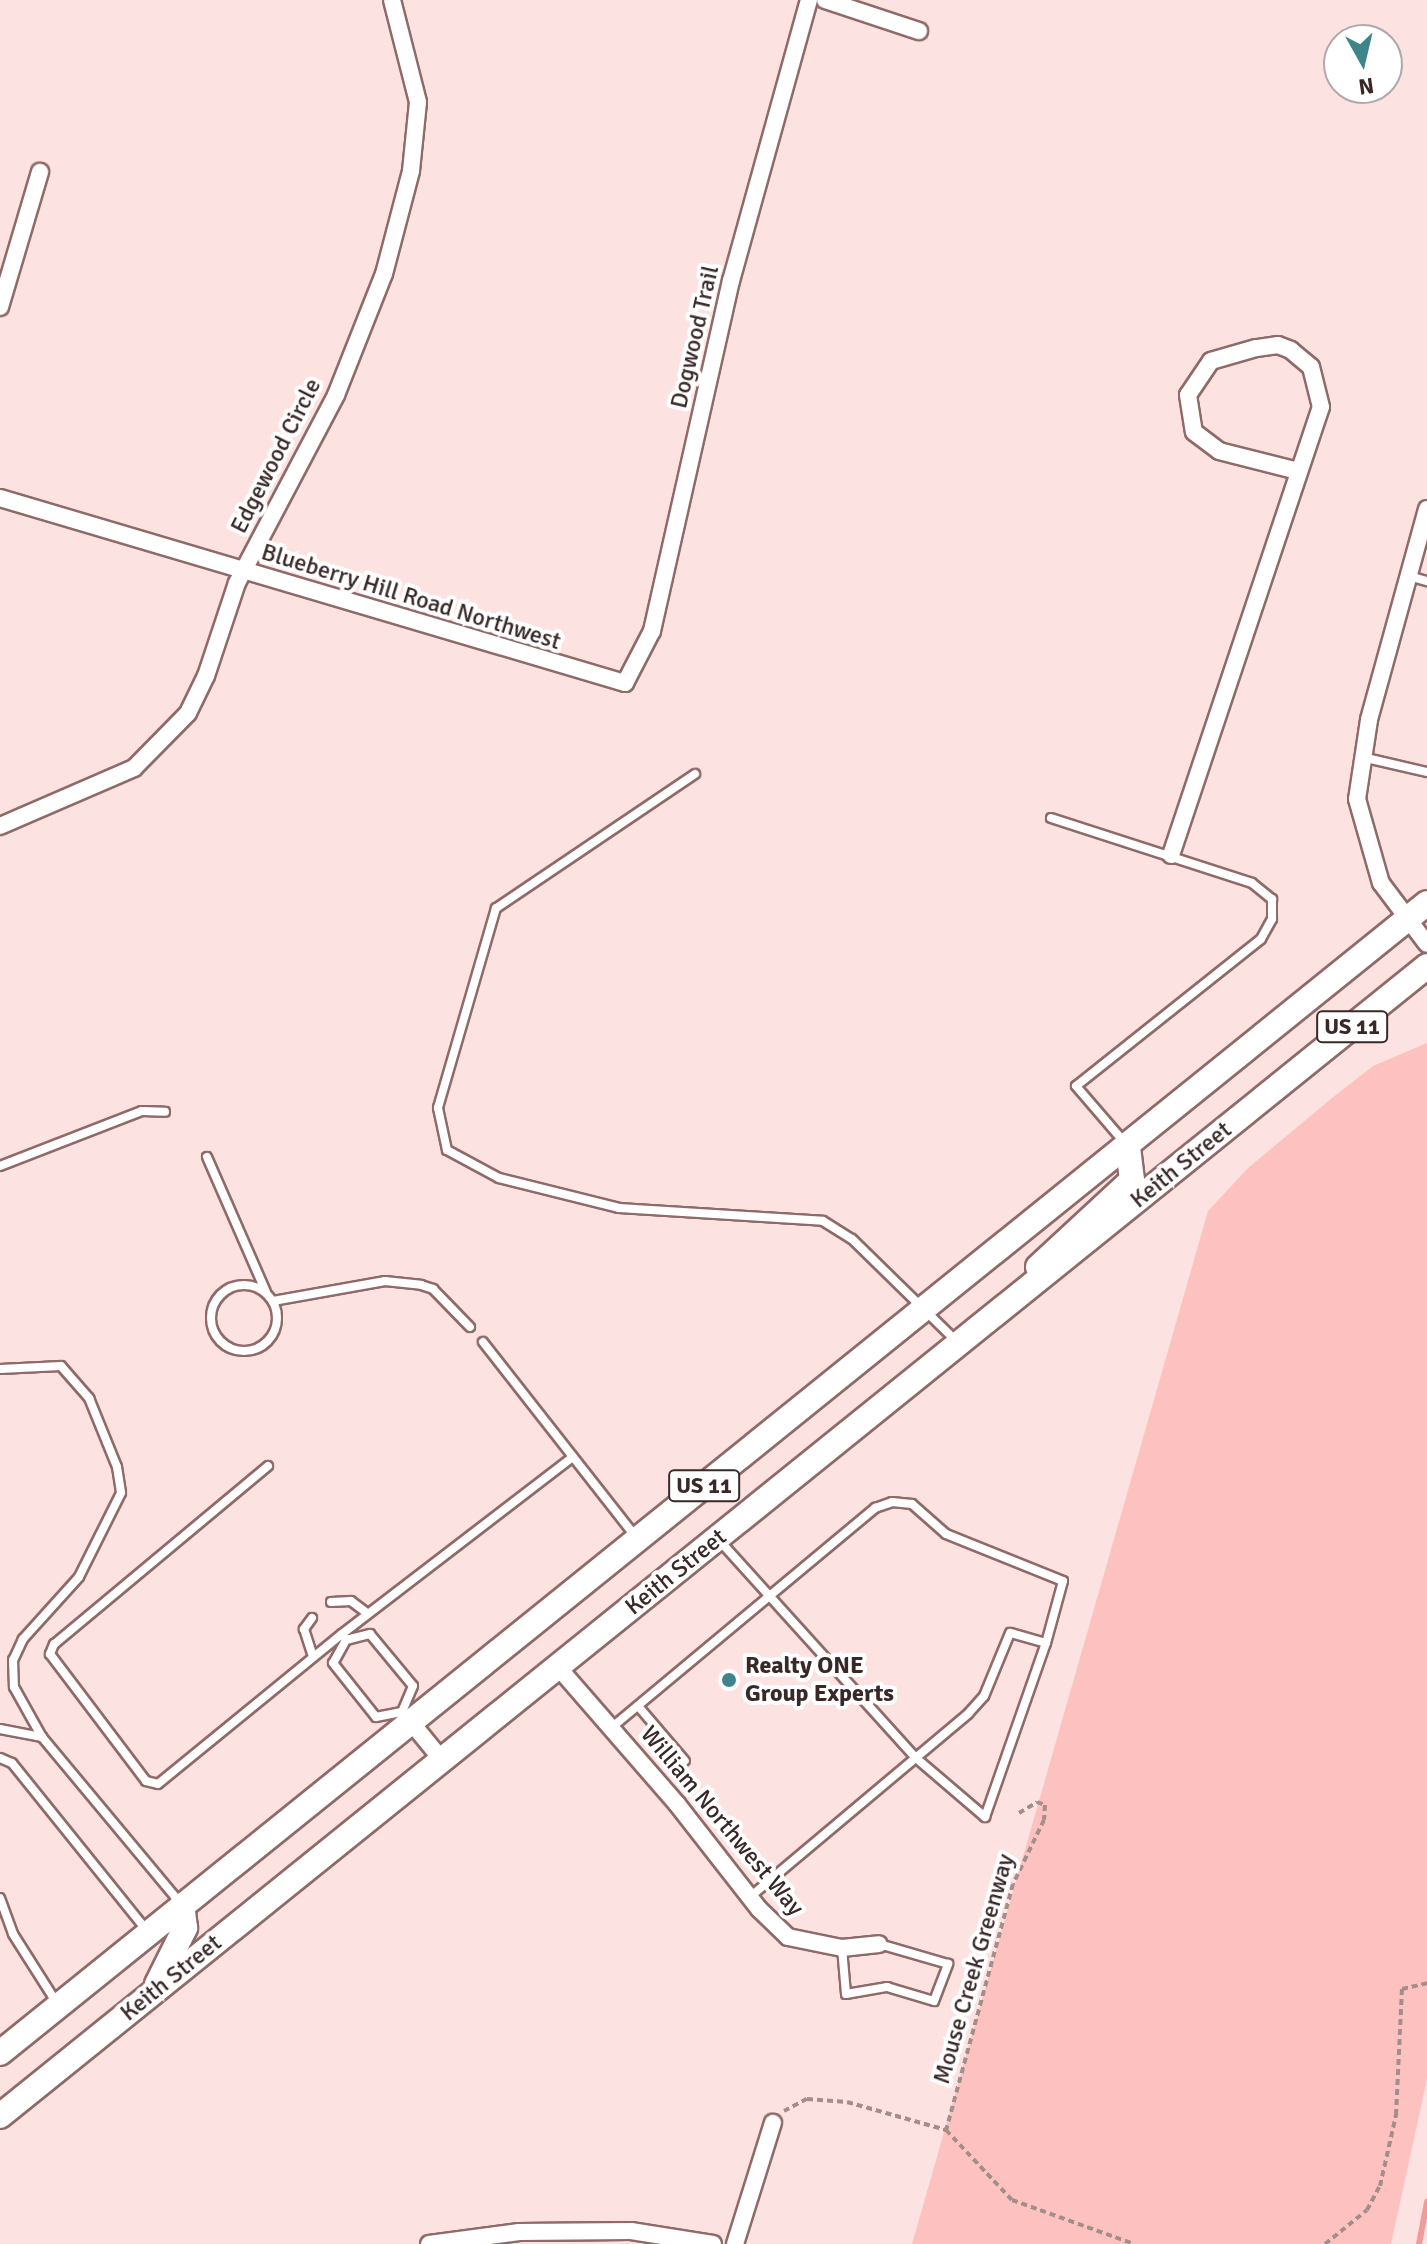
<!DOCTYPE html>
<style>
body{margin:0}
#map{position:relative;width:1427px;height:2244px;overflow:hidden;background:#fce2e0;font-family:Signika,sans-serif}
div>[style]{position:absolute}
.green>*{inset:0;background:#fdc2c0}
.stream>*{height:6px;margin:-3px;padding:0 3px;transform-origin:3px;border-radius:3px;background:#ef9c9a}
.path>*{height:4px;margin-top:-2px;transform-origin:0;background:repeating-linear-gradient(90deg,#a48e8c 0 6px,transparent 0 10px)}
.roads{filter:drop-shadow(2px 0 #8f6a69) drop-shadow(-2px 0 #8f6a69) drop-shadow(0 2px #8f6a69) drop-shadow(0 -2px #8f6a69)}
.lane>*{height:8px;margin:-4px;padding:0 4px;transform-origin:4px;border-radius:4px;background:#fff}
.lane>.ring{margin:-4px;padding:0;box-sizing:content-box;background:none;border:8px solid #fff;border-radius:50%}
.street>*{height:16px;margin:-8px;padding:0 8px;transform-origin:8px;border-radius:8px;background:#fff}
.primary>*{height:24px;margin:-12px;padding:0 12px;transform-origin:12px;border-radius:12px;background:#fff}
.dots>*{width:22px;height:22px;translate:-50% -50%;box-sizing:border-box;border:4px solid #fff;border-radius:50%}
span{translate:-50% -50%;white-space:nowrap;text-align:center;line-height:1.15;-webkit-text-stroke:8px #fff;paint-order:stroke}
.shield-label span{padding:2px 6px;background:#fff;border:2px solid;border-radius:6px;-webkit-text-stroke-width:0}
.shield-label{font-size:22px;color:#382827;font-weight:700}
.street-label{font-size:24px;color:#382827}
.poi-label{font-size:24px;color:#382827;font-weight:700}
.left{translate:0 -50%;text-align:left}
.north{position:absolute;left:1323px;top:24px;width:80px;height:80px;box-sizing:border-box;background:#fff;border:2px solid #afa9a9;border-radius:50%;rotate:172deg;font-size:22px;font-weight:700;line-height:32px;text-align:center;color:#382827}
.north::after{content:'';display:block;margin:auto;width:28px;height:36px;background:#3d858a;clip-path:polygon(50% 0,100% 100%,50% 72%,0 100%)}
</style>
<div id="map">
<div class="green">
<i style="clip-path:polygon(1427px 1043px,1427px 2079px,1391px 2244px,912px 2244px,1208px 1211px,1248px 1168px,1332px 1098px,1373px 1066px)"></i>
</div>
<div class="stream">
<i style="left:1419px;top:2244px;width:43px;rotate:-79.2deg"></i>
</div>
<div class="path">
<i style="left:1019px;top:1813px;width:21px;rotate:-31deg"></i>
<i style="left:1037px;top:1802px;width:9px;rotate:21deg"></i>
<i style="left:1045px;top:1805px;width:15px;rotate:94deg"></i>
<i style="left:1044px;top:1820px;width:71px;rotate:115.8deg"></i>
<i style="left:1013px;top:1884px;width:255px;rotate:105.2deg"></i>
<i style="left:946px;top:2130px;width:96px;rotate:46.7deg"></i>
<i style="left:1012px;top:2200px;width:130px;rotate:19.8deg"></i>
<i style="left:784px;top:2111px;width:26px;rotate:-28deg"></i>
<i style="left:807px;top:2099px;width:40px;rotate:4.3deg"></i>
<i style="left:847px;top:2102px;width:103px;rotate:15.8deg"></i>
<i style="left:1325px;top:2244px;width:54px;rotate:-39deg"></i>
<i style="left:1367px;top:2210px;width:27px;rotate:-62deg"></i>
<i style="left:1380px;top:2186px;width:73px;rotate:-77.3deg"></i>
<i style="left:1396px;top:2115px;width:126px;rotate:-87.3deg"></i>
<i style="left:1402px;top:1989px;width:26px;rotate:-13deg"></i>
</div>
<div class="roads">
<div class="lane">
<i style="left:1409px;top:576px;width:19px;rotate:16deg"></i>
<i style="left:1362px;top:757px;width:67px;rotate:13deg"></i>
<i style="left:695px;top:774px;width:240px;rotate:146deg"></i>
<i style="left:496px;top:908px;width:208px;rotate:106.2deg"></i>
<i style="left:438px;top:1108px;width:43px;rotate:77.9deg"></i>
<i style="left:447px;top:1150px;width:59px;rotate:28.3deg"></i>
<i style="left:499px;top:1178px;width:124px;rotate:14deg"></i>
<i style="left:619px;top:1208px;width:204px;rotate:3.6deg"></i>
<i style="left:823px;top:1221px;width:34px;rotate:32deg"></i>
<i style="left:852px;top:1239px;width:146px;rotate:44.4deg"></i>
<i style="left:1051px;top:818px;width:211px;rotate:17.9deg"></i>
<i style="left:1252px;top:883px;width:26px;rotate:39deg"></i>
<i style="left:1272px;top:899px;width:20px;rotate:90deg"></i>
<i style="left:1272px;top:919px;width:23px;rotate:119deg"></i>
<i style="left:1261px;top:939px;width:236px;rotate:141.5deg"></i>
<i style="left:1076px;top:1086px;width:75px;rotate:49.3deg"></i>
<i style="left:207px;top:1157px;width:147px;rotate:66.4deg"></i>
<i style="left:0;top:1166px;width:152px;rotate:-21.2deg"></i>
<i style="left:142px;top:1111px;width:23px;rotate:2deg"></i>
<i class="ring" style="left:211px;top:1285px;width:58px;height:58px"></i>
<i style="left:273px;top:1301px;width:114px;rotate:-10.1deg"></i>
<i style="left:385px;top:1281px;width:36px;rotate:6deg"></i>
<i style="left:421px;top:1285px;width:13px;rotate:18deg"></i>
<i style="left:433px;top:1289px;width:53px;rotate:45.8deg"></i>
<i style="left:483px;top:1342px;width:246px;rotate:51.9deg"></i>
<i style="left:0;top:1369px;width:61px;rotate:-2.8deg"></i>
<i style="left:61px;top:1366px;width:43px;rotate:48.8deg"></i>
<i style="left:89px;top:1398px;width:74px;rotate:67.9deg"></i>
<i style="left:117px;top:1467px;width:26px;rotate:81deg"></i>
<i style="left:121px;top:1493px;width:94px;rotate:116.6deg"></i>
<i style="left:79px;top:1577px;width:84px;rotate:132.1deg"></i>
<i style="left:23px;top:1639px;width:23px;rotate:115deg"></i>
<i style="left:13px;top:1660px;width:27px;rotate:88deg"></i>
<i style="left:14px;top:1687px;width:57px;rotate:60.8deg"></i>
<i style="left:268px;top:1466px;width:278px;rotate:140.2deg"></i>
<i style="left:54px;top:1644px;width:11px;rotate:112deg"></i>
<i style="left:50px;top:1654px;width:159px;rotate:52.9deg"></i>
<i style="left:146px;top:1781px;width:12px;rotate:14deg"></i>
<i style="left:158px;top:1784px;width:237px;rotate:-39.2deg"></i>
<i style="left:342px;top:1634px;width:7px;rotate:56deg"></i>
<i style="left:346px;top:1640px;width:25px;rotate:-14deg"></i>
<i style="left:370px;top:1634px;width:67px;rotate:50.4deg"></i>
<i style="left:413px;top:1686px;width:28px;rotate:113deg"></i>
<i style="left:718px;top:1539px;width:295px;rotate:47.9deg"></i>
<i style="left:916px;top:1758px;width:91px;rotate:40.5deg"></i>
<i style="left:985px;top:1817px;width:184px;rotate:-70.7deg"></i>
<i style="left:331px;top:1602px;width:20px;rotate:-3deg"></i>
<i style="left:351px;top:1601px;width:21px;rotate:37deg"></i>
<i style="left:312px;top:1618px;width:14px;rotate:126deg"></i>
<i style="left:304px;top:1629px;width:29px;rotate:72deg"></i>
<i style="left:342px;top:1634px;width:291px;rotate:-37.5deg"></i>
<i style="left:346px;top:1640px;width:26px;rotate:119deg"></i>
<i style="left:333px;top:1663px;width:69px;rotate:51.5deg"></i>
<i style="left:376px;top:1717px;width:26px;rotate:-11deg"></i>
<i style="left:638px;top:1706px;width:72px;rotate:49.5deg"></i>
<i style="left:611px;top:1728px;width:344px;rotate:-39.8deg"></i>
<i style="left:875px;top:1508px;width:18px;rotate:-19deg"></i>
<i style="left:892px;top:1502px;width:20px;rotate:6deg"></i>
<i style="left:912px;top:1504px;width:45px;rotate:41.4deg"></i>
<i style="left:946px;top:1534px;width:126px;rotate:21.9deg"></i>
<i style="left:1063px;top:1581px;width:64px;rotate:105.3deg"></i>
<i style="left:1046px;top:1643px;width:37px;rotate:-164deg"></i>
<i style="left:1010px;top:1633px;width:68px;rotate:112.4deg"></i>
<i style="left:984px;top:1696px;width:24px;rotate:132deg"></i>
<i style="left:968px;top:1714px;width:285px;rotate:140deg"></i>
<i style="left:0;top:1729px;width:43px;rotate:10.8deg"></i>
<i style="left:42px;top:1737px;width:217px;rotate:50.2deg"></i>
<i style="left:0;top:1758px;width:13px;rotate:23deg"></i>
<i style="left:12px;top:1763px;width:217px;rotate:51.2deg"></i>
<i style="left:0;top:1898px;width:38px;rotate:70deg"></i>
<i style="left:13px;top:1934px;width:84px;rotate:57.6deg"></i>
<i style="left:842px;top:1948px;width:46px;rotate:85deg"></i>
<i style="left:846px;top:1994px;width:42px;rotate:-9.7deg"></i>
<i style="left:887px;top:1987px;width:49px;rotate:16.6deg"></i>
<i style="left:934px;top:2001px;width:40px;rotate:-69deg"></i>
<i style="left:948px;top:1964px;width:72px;rotate:-163.8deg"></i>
</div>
<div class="street">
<i style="left:825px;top:0;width:99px;rotate:18.3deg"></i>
<i style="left:0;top:307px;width:141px;rotate:-73.5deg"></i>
<i style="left:0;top:498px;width:652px;rotate:16.49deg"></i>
<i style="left:625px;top:683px;width:59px;rotate:-62.6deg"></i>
<i style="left:652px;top:631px;width:359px;rotate:-77.3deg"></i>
<i style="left:731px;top:281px;width:292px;rotate:-74.5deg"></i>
<i style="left:1427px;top:509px;width:219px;rotate:105.4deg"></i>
<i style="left:1369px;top:720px;width:80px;rotate:98.6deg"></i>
<i style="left:1357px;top:799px;width:87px;rotate:74.1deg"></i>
<i style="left:1381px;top:883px;width:76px;rotate:53deg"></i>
<i style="left:0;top:826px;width:146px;rotate:-23.4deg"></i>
<i style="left:134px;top:768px;width:77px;rotate:-45.5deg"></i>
<i style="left:188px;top:713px;width:41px;rotate:-64.1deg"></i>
<i style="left:206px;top:676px;width:98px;rotate:-71.6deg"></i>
<i style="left:237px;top:583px;width:212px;rotate:-62.2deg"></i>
<i style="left:336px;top:395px;width:130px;rotate:-68.4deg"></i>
<i style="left:384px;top:274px;width:106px;rotate:-75.3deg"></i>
<i style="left:411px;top:171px;width:69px;rotate:-84.2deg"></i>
<i style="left:418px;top:102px;width:105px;rotate:-104.3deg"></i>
<i style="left:1171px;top:855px;width:472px;rotate:-71.5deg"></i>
<i style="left:1321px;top:407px;width:41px;rotate:-104deg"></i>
<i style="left:1311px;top:367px;width:26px;rotate:-140deg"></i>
<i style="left:1291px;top:350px;width:14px;rotate:-159deg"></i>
<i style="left:1278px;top:345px;width:22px;rotate:172deg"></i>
<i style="left:1256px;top:348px;width:47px;rotate:163.9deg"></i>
<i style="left:1211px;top:361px;width:41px;rotate:124.1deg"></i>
<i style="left:1188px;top:395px;width:37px;rotate:81deg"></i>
<i style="left:1194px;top:432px;width:31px;rotate:37deg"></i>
<i style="left:1219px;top:451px;width:81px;rotate:14.2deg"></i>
<i style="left:558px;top:1667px;width:181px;rotate:49deg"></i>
<i style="left:677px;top:1804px;width:133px;rotate:52deg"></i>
<i style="left:759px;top:1909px;width:40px;rotate:44deg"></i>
<i style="left:788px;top:1937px;width:55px;rotate:11.5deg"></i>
<i style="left:842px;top:1948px;width:37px;rotate:-6deg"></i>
<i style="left:411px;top:1722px;width:49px;rotate:50.8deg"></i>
<i style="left:429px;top:2244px;width:91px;rotate:-7.6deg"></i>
<i style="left:519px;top:2232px;width:112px;rotate:-0.5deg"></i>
<i style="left:631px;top:2231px;width:83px;rotate:9deg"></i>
<i style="left:735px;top:2244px;width:127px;rotate:-72.6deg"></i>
</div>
<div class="primary">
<i style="left:1038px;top:1267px;width:128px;rotate:-42.8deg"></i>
<i style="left:1132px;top:1180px;width:34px;rotate:-97deg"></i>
<i style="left:157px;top:1984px;width:63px;rotate:-63.4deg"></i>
<i style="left:185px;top:1928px;width:23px;rotate:-97deg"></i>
<i style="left:0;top:2053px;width:1833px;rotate:-38.86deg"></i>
<i style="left:0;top:2116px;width:1833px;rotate:-38.86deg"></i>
</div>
</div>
<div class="dots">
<i style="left:729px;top:1680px;background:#3d858a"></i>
</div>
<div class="shield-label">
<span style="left:1352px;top:1027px">US 11</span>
<span style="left:704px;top:1486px">US 11</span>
</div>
<div class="street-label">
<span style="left:695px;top:337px;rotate:-77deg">Dogwood Trail</span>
<span style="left:276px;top:456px;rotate:-63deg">Edgewood Circle</span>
<span style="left:411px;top:597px;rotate:17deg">Blueberry Hill Road Northwest</span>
<span style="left:1181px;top:1165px;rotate:-39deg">Keith Street</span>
<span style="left:676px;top:1572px;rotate:-39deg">Keith Street</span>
<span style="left:722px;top:1821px;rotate:50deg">William Northwest Way</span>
<span style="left:974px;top:1969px;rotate:-74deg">Mouse Creek Greenway</span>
<span style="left:171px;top:1978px;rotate:-39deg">Keith Street</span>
</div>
<div class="poi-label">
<span class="left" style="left:745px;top:1680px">Realty ONE<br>Group Experts</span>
</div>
<div class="north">N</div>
</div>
